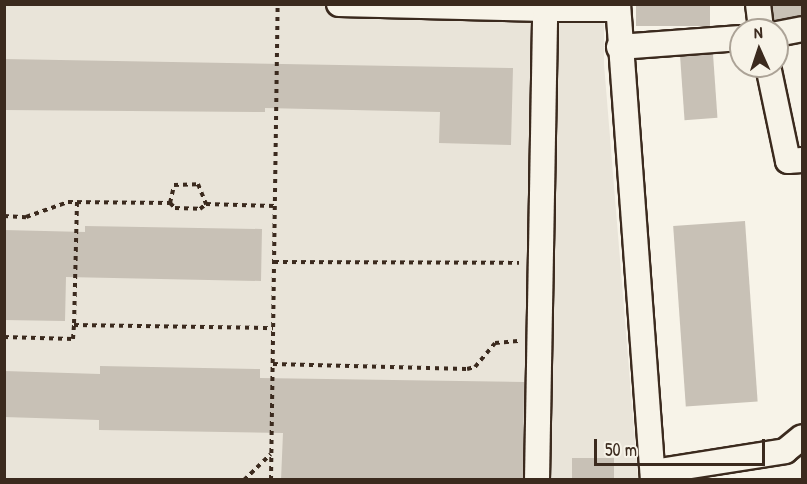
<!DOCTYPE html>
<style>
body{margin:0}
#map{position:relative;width:807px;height:484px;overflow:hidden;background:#f7f3e8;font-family:"Patrick Hand",sans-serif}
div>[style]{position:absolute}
.built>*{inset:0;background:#e9e4d9}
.building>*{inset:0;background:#c8c1b6;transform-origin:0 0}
.path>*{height:4px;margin-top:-2px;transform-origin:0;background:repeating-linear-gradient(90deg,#3b2a1e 0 4.5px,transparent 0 9px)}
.roads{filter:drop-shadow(2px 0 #3b2a1e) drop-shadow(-2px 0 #3b2a1e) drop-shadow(0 2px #3b2a1e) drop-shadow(0 -2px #3b2a1e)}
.minor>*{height:24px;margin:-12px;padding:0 12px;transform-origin:12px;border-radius:12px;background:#f7f3e8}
span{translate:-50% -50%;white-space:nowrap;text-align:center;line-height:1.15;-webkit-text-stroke:6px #f7f3e8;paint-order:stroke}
.frame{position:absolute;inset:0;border:6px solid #3b2a1e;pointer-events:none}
.north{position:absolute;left:729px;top:18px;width:60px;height:60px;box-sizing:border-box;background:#f7f3e8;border:2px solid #aca397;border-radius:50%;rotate:357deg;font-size:16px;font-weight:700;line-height:24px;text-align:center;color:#3b2a1e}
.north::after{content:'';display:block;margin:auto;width:21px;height:27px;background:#3b2a1e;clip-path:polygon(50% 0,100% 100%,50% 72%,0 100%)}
.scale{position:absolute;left:594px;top:439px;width:171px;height:27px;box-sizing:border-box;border:3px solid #3b2a1e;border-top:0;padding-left:8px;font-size:18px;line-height:21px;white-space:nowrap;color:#3b2a1e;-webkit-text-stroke:4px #f7f3e8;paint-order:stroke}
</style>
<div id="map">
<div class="built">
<i style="clip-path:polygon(4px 5px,604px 5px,604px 64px,638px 479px,5px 479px)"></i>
</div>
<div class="building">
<i style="left:636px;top:4px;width:74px;height:22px"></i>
<i style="clip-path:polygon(772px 4px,802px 4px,802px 15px,774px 20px)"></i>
<i style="left:713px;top:54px;width:64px;height:33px;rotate:86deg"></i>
<i style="clip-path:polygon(4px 59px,513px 68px,511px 145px,439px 143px,440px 112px,265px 108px,265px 112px,4px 110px)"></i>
<i style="left:745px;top:221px;width:181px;height:72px;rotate:86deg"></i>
<i style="clip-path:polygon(85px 226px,262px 229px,261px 281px,66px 277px,65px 321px,4px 320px,4px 230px,85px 232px)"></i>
<i style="clip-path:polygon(100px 366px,260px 369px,260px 378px,524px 382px,523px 480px,281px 480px,283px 433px,99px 430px,99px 420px,4px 417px,4px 371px,100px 374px)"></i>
<i style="left:572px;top:458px;width:42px;height:22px"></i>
</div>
<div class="path">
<i style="left:77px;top:202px;width:123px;rotate:91.4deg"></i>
<i style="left:74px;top:325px;width:199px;rotate:0.9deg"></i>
<i style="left:170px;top:203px;width:18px;rotate:-77deg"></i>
<i style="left:174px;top:185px;width:24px;rotate:-2deg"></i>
<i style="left:198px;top:184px;width:22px;rotate:68deg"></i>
<i style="left:4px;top:216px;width:22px;rotate:3deg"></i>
<i style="left:26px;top:217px;width:45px;rotate:-19.7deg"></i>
<i style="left:68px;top:202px;width:102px;rotate:0.6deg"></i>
<i style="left:170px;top:203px;width:7px;rotate:45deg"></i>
<i style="left:175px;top:208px;width:25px;rotate:2deg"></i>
<i style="left:200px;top:209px;width:8px;rotate:-40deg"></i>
<i style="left:206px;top:204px;width:69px;rotate:1.7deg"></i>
<i style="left:274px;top:262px;width:245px;rotate:0.2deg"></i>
<i style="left:4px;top:337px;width:69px;rotate:1.7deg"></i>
<i style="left:73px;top:339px;width:14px;rotate:-86deg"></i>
<i style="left:273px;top:364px;width:194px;rotate:1.5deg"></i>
<i style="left:467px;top:369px;width:8px;rotate:-14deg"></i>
<i style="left:475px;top:367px;width:31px;rotate:-50deg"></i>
<i style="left:495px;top:343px;width:23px;rotate:-5deg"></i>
<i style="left:244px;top:480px;width:37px;rotate:-44deg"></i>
<i style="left:271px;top:480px;width:476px;rotate:-89.2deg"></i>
</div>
<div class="roads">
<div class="minor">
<i style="left:339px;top:4px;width:206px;rotate:1.4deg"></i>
<i style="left:545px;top:9px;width:5px;rotate:-79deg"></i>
<i style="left:618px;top:4px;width:477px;rotate:85.8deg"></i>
<i style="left:758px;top:4px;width:26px;rotate:83deg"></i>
<i style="left:777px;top:34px;width:25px;rotate:-11deg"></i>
<i style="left:619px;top:47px;width:122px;rotate:-4.2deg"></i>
<i style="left:768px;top:66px;width:97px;rotate:78.1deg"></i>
<i style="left:788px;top:161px;width:14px;rotate:-4deg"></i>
<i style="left:653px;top:472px;width:134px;rotate:-9deg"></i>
<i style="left:785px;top:451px;width:22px;rotate:-39deg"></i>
<i style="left:537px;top:480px;width:471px;rotate:-89deg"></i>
<i style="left:545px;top:9px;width:73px"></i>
</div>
</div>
<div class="frame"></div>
<div class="north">N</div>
<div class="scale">50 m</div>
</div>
